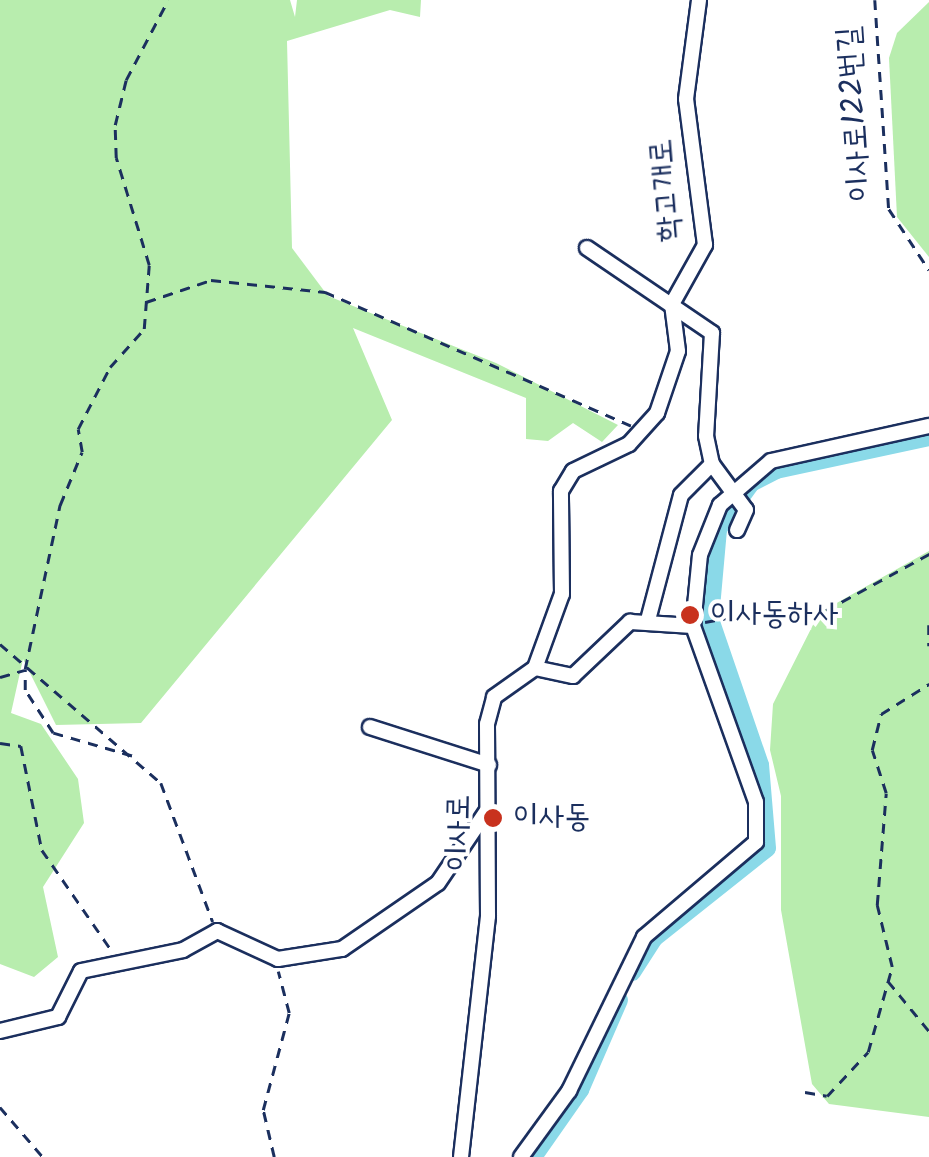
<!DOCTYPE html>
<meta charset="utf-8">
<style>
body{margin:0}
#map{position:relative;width:929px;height:1157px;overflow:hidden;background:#fff;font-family:Kalam,"Poor Story",sans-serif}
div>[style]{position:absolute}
.green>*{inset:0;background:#b8edae}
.river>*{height:18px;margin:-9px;padding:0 9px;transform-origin:9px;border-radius:9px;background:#8ad9e8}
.path>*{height:2.5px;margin-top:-1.25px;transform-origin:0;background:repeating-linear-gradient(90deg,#1b2f5e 0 10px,transparent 0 18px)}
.roads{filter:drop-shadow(2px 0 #1b2f5e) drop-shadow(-2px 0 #1b2f5e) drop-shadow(0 2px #1b2f5e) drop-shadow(0 -2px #1b2f5e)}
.minor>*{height:14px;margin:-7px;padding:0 7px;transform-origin:7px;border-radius:7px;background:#fff}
.dots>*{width:28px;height:28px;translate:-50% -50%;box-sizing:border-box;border:5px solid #fff;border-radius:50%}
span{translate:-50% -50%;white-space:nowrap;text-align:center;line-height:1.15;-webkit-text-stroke:8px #fff;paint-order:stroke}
.street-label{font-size:32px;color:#1b2f5e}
.poi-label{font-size:32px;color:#1b2f5e}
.left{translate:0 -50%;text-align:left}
</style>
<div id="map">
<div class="green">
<i style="clip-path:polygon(0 0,290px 0,295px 17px,297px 0,421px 0,420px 17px,390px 10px,287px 41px,292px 248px,328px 296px,496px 363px,618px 425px,602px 442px,573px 423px,548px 441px,526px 439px,526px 398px,353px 328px,392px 420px,141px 723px,56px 725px,23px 659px,11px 713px,41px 724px,78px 779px,84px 823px,43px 887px,58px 957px,34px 977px,0 964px)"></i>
<i style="clip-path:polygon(929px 2px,929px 257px,897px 217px,889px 58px,897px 33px)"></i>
<i style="clip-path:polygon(929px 551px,929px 1117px,829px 1104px,812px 1084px,781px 910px,781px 796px,770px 750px,773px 704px,819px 613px)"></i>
</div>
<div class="river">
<i style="left:632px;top:972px;width:40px;rotate:-57.1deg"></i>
<i style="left:654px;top:938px;width:144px;rotate:-38.5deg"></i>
<i style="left:767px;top:848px;width:83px;rotate:-94.8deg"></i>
<i style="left:760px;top:765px;width:154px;rotate:-108.9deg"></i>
<i style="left:710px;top:619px;width:90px;rotate:-84.9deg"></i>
<i style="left:718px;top:529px;width:57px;rotate:-54.3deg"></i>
<i style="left:751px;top:483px;width:28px;rotate:-27deg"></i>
<i style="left:776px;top:470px;width:157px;rotate:-12.2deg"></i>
<i style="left:533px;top:1157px;width:82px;rotate:-55deg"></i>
<i style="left:580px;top:1090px;width:98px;rotate:-66.6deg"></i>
</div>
<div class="path">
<i style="left:875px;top:0;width:209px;rotate:86.2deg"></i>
<i style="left:889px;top:209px;width:73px;rotate:56.7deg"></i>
<i style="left:146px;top:302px;width:69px;rotate:-18.7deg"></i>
<i style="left:211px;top:280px;width:115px;rotate:6deg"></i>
<i style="left:325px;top:292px;width:334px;rotate:23.6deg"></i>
<i style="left:705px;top:622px;width:77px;rotate:-10.4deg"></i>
<i style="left:781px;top:608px;width:31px;rotate:21deg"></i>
<i style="left:810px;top:619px;width:136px;rotate:-28.6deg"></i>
<i style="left:929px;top:625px;width:21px;rotate:90deg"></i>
<i style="left:0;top:644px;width:213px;rotate:40.8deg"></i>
<i style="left:161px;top:783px;width:148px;rotate:69.5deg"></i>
<i style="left:0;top:677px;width:25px;rotate:-16deg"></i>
<i style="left:0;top:743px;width:21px;rotate:8deg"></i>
<i style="left:21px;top:746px;width:106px;rotate:78.6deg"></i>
<i style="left:42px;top:850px;width:123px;rotate:55.3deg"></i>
<i style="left:132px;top:756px;width:82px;rotate:-163.8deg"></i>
<i style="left:53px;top:733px;width:51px;rotate:-123.1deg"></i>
<i style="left:25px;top:690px;width:21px;rotate:-90deg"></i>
<i style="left:25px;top:669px;width:168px;rotate:-78deg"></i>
<i style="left:60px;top:505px;width:57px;rotate:-67.5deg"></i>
<i style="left:82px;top:452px;width:23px;rotate:-100deg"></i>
<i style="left:78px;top:429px;width:70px;rotate:-62.7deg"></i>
<i style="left:110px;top:367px;width:51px;rotate:-48.2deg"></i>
<i style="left:144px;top:329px;width:64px;rotate:-85.5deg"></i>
<i style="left:149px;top:265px;width:112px;rotate:-107.1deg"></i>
<i style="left:116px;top:158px;width:33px;rotate:-92deg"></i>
<i style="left:115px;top:125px;width:46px;rotate:-76.3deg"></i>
<i style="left:126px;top:80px;width:90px;rotate:-62.3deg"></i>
<i style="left:888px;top:981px;width:65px;rotate:50.6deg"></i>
<i style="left:805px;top:1092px;width:22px;rotate:10deg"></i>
<i style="left:827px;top:1096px;width:60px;rotate:-47deg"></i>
<i style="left:868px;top:1052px;width:88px;rotate:-74.2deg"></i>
<i style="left:892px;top:967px;width:64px;rotate:-103.6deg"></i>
<i style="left:877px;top:905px;width:112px;rotate:-85.4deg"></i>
<i style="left:886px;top:793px;width:45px;rotate:-108deg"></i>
<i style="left:872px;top:750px;width:37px;rotate:-76deg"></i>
<i style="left:881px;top:714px;width:57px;rotate:-32deg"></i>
<i style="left:0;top:1107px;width:66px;rotate:49.3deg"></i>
<i style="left:274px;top:1157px;width:48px;rotate:-103.2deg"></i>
<i style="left:263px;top:1110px;width:100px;rotate:-75deg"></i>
<i style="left:289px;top:1013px;width:43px;rotate:-104.7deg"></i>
</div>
<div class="roads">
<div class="minor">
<i style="left:587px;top:248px;width:151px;rotate:34.2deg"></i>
<i style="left:712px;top:333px;width:103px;rotate:93.3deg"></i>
<i style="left:706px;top:436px;width:29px;rotate:78deg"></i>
<i style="left:712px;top:464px;width:57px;rotate:53.5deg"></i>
<i style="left:746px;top:510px;width:22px;rotate:114deg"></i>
<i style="left:648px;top:620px;width:129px;rotate:-75.2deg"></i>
<i style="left:681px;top:495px;width:44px;rotate:-45deg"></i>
<i style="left:535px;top:668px;width:79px;rotate:-70deg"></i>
<i style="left:562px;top:594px;width:103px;rotate:-90.6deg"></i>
<i style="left:561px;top:491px;width:23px;rotate:-59deg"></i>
<i style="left:573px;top:471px;width:62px;rotate:-25.7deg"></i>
<i style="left:629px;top:444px;width:42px;rotate:-47.9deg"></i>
<i style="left:657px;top:413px;width:65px;rotate:-71.3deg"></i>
<i style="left:678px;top:351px;width:47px;rotate:-97.3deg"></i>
<i style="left:672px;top:304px;width:68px;rotate:-60.8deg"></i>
<i style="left:705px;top:245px;width:147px;rotate:-97.4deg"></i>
<i style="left:686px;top:99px;width:100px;rotate:-82.5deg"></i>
<i style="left:535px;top:668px;width:39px;rotate:12deg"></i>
<i style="left:573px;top:676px;width:79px;rotate:-43.5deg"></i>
<i style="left:630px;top:622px;width:63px;rotate:3.6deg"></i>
<i style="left:370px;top:727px;width:125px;rotate:17.7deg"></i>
<i style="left:0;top:1031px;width:60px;rotate:-13.6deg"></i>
<i style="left:58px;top:1017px;width:51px;rotate:-63.4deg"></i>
<i style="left:81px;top:971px;width:104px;rotate:-11.6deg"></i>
<i style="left:183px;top:950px;width:39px;rotate:-29deg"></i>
<i style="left:217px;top:931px;width:67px;rotate:24.7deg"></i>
<i style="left:278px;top:959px;width:65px;rotate:-8.9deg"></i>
<i style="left:342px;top:949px;width:116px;rotate:-34.5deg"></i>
<i style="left:438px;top:883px;width:86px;rotate:-55.9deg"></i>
<i style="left:461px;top:1157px;width:243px;rotate:-83.6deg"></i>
<i style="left:488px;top:916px;width:192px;rotate:-90.3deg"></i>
<i style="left:487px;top:724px;width:28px;rotate:-75deg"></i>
<i style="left:494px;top:697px;width:50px;rotate:-35.3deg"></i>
<i style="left:521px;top:1157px;width:82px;rotate:-54deg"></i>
<i style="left:569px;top:1091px;width:171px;rotate:-64deg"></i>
<i style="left:644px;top:937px;width:147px;rotate:-40.3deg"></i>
<i style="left:756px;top:842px;width:40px;rotate:-90deg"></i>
<i style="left:756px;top:802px;width:187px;rotate:-109.7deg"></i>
<i style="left:693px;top:626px;width:71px;rotate:-84.4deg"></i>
<i style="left:700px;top:555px;width:54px;rotate:-68.2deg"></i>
<i style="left:720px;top:505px;width:67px;rotate:-40.8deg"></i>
<i style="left:771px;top:461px;width:162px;rotate:-12.5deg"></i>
</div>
</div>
<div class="dots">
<i style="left:690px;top:615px;background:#c8321e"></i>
<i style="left:493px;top:818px;background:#c8321e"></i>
</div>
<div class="street-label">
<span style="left:856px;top:114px;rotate:-94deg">이사로122번길</span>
<span style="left:667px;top:190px;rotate:-95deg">학고개로</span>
<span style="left:460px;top:833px;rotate:-89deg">이사로</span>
</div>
<div class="poi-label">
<span class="left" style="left:710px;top:615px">이사동하사</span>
<span class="left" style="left:513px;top:818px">이사동</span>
</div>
</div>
